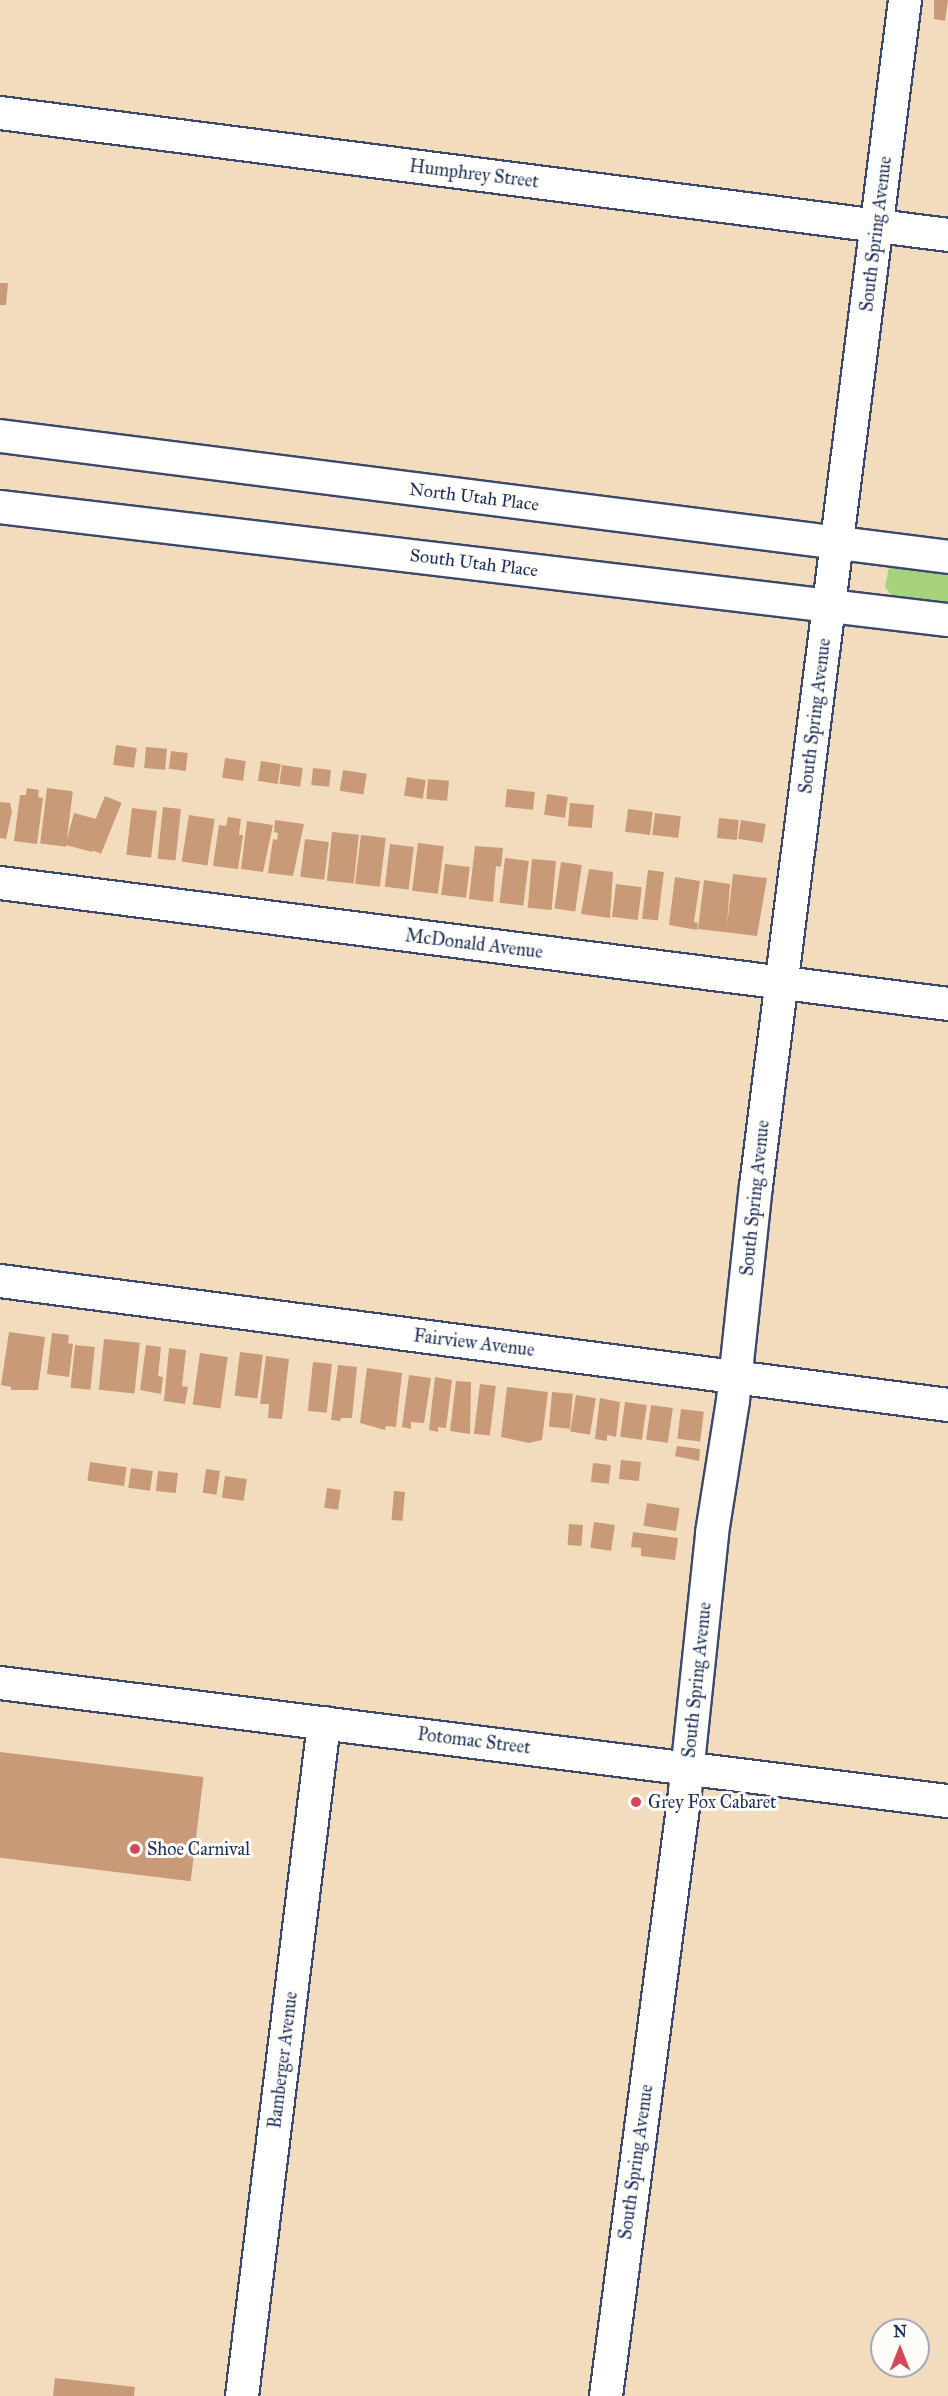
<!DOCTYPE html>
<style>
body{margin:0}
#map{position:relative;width:948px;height:2396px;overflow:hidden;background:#f3dcbe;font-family:"IM FELL Great Primer",serif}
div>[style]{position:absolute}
.green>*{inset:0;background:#a6d17d}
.building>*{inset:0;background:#c89a78;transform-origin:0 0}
.roads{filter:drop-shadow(2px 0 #3b496c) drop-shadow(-2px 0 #3b496c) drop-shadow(0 2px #3b496c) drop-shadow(0 -2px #3b496c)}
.minor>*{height:32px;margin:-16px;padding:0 16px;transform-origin:16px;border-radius:16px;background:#fff}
.dots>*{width:16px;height:16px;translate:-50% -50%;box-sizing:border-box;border:3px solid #fdfcf7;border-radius:50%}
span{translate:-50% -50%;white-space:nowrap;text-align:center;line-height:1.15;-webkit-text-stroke:6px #fdfcf7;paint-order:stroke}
.street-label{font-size:18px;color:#1b2f5e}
.poi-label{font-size:18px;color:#1b2f5e}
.left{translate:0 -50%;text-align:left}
.north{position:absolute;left:870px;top:2318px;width:60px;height:60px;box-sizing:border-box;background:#fdfcf7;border:2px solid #a3aaba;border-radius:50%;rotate:0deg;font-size:16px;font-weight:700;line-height:24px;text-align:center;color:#1b2f5e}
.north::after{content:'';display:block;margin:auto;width:21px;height:27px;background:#d1495b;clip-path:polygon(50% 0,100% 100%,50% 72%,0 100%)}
</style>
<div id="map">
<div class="green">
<i style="clip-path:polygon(890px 562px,948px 563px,948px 610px,896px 601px,885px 587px)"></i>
</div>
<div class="building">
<i style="clip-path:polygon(934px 0,948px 0,945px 21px,934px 19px)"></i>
<i style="clip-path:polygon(0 283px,8px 283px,6px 305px,0 305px)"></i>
<i style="left:116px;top:745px;width:21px;height:20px;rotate:8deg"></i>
<i style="left:146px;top:747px;width:21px;height:21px;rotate:5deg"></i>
<i style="left:171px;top:751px;width:17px;height:18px;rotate:7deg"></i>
<i style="left:225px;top:758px;width:21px;height:20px;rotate:8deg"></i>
<i style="left:261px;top:761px;width:20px;height:20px;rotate:9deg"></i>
<i style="left:282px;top:765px;width:21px;height:19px;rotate:8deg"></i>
<i style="left:313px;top:768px;width:18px;height:17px;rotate:6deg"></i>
<i style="left:343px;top:770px;width:24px;height:21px;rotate:9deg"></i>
<i style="left:407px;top:777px;width:19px;height:19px;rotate:9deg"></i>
<i style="left:428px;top:779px;width:21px;height:20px;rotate:5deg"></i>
<i style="clip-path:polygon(27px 788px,39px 790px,38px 797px,43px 798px,37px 844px,14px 841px,20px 795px,26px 795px)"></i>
<i style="left:47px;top:788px;width:26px;height:56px;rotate:7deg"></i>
<i style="left:507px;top:789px;width:28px;height:18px;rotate:6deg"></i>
<i style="left:547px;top:794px;width:21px;height:21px;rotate:8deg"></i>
<i style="left:105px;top:796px;width:18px;height:55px;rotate:22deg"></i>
<i style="clip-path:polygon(0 802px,10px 803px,12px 812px,6px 839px,0 838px)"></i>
<i style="left:570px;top:803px;width:24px;height:23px;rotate:5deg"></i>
<i style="left:163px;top:807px;width:18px;height:52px;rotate:6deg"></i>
<i style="left:132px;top:808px;width:25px;height:47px;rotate:7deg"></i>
<i style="left:628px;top:809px;width:25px;height:23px;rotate:7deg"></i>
<i style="left:74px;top:813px;width:28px;height:33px;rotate:15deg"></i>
<i style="left:655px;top:813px;width:26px;height:22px;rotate:7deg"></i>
<i style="left:189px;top:815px;width:26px;height:47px;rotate:9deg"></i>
<i style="clip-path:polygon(228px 817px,241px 819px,239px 835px,243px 835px,238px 869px,213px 866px,219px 825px,226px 826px)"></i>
<i style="left:719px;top:818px;width:20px;height:20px;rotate:6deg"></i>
<i style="clip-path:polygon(275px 820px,304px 824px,293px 876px,268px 873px,273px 839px,277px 840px,278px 833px,274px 832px)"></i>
<i style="left:741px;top:820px;width:25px;height:19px;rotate:9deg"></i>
<i style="clip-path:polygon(247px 821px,273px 825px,263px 872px,241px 869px)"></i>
<i style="left:332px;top:832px;width:27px;height:49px;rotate:6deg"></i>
<i style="left:361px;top:835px;width:25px;height:49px;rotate:7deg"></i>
<i style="left:305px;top:839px;width:24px;height:38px;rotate:7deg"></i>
<i style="left:418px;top:843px;width:26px;height:48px;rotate:7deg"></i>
<i style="left:390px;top:844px;width:24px;height:43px;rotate:7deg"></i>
<i style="clip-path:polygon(475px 846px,503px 848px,501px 867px,496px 866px,493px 902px,469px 899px)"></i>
<i style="left:505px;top:858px;width:24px;height:45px;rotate:7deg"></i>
<i style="left:532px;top:859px;width:24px;height:49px;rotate:5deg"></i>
<i style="left:561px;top:862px;width:21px;height:47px;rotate:8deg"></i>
<i style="left:445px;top:864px;width:25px;height:31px;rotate:7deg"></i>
<i style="clip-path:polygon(589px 869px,613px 872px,610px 918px,581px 914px)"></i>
<i style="left:648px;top:870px;width:16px;height:49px;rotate:7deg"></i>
<i style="clip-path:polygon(733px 874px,767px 878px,757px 936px,698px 929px,704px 880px,730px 884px,727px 926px)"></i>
<i style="clip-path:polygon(675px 877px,700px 881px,694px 922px,698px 923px,697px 930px,669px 925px)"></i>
<i style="left:616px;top:884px;width:26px;height:33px;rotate:7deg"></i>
<i style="clip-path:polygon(9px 1332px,45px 1337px,38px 1390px,11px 1390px,11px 1387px,1px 1385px)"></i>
<i style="clip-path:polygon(52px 1333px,69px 1335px,68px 1343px,73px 1344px,69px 1377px,47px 1374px)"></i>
<i style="left:104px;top:1339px;width:36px;height:51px;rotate:6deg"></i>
<i style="left:75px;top:1345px;width:20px;height:43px;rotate:6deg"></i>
<i style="clip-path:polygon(146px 1345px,161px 1347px,158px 1376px,163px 1377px,161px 1394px,140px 1390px)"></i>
<i style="clip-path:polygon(169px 1348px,186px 1350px,182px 1386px,188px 1387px,185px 1404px,164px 1401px)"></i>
<i style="left:240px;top:1352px;width:23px;height:44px;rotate:7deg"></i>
<i style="left:200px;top:1353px;width:28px;height:52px;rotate:8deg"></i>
<i style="clip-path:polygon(266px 1356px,289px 1359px,282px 1419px,268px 1418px,269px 1404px,260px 1404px)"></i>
<i style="left:313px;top:1362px;width:19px;height:49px;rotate:6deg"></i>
<i style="clip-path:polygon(338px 1365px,357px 1367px,352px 1418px,341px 1418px,340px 1421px,331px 1420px)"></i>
<i style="clip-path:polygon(367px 1368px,402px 1373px,396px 1427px,386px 1426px,385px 1430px,360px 1423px)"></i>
<i style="clip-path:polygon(409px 1375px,431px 1378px,424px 1423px,411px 1422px,411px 1429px,402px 1427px)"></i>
<i style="clip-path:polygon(435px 1377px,452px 1380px,446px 1428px,438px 1427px,438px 1432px,429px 1430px)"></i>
<i style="clip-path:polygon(456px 1381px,471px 1382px,470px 1434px,450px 1431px)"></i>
<i style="left:480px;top:1384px;width:16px;height:50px;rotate:7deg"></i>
<i style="clip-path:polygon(507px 1387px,548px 1392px,542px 1440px,529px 1443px,501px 1437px)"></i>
<i style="left:552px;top:1392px;width:21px;height:35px;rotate:5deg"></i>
<i style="left:576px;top:1395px;width:20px;height:37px;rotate:9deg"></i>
<i style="clip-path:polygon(600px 1398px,620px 1402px,616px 1437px,607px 1435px,607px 1441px,595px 1439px)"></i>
<i style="left:625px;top:1402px;width:22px;height:35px;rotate:8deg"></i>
<i style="left:651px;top:1405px;width:22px;height:35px;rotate:8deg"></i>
<i style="left:681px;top:1409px;width:23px;height:30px;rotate:7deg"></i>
<i style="clip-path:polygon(677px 1446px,700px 1449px,699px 1461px,675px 1456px)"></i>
<i style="left:621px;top:1460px;width:20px;height:19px;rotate:6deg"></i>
<i style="left:90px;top:1462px;width:37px;height:19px;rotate:8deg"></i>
<i style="left:593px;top:1463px;width:18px;height:19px;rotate:6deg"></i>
<i style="left:131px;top:1468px;width:22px;height:20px;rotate:8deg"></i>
<i style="left:206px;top:1469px;width:14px;height:24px;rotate:8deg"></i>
<i style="left:158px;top:1471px;width:20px;height:20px;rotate:6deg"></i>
<i style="left:225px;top:1476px;width:22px;height:22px;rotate:8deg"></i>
<i style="left:327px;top:1488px;width:14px;height:20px;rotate:8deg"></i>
<i style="left:394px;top:1491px;width:11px;height:29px;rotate:5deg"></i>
<i style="left:647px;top:1503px;width:33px;height:23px;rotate:9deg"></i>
<i style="left:594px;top:1522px;width:21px;height:26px;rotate:8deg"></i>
<i style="left:569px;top:1524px;width:14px;height:21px;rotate:4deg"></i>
<i style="clip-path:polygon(633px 1532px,678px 1538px,675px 1560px,641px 1556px,641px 1548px,631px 1547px)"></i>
<i style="left:0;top:1752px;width:205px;height:105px;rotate:7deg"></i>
<i style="clip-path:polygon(55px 2378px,135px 2387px,134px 2396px,53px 2396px)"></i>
</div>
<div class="roads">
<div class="minor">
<i style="left:0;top:113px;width:956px;rotate:7.33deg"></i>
<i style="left:0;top:436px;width:956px;rotate:7.27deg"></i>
<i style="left:0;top:507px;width:955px;rotate:6.8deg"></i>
<i style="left:0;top:883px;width:956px;rotate:7.27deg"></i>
<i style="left:0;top:1281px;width:956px;rotate:7.45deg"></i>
<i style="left:0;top:1683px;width:955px;rotate:7.1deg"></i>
<i style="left:242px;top:2396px;width:678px;rotate:-83.05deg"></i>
<i style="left:606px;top:2396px;width:609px;rotate:-82.55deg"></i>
<i style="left:685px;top:1792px;width:260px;rotate:-84deg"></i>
<i style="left:712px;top:1533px;width:135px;rotate:-81deg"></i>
<i style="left:733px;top:1400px;width:215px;rotate:-83.9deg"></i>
<i style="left:756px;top:1186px;width:1195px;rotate:-82.84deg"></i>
</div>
</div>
<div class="dots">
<i style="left:636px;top:1802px;background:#d1495b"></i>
<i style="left:135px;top:1849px;background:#d1495b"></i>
</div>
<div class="street-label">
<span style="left:474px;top:174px;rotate:7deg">Humphrey Street</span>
<span style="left:876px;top:234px;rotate:-83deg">South Spring Avenue</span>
<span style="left:474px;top:497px;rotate:7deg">North Utah Place</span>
<span style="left:474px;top:563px;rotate:7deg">South Utah Place</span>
<span style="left:815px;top:716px;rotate:-83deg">South Spring Avenue</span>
<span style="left:474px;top:944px;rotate:7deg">McDonald Avenue</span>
<span style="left:755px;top:1198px;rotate:-84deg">South Spring Avenue</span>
<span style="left:474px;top:1343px;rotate:7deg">Fairview Avenue</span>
<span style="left:697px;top:1680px;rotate:-84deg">South Spring Avenue</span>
<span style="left:474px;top:1741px;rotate:7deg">Potomac Street</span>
<span style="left:283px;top:2060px;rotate:-83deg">Bamberger Avenue</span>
<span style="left:636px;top:2162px;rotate:-82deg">South Spring Avenue</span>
</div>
<div class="poi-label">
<span class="left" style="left:648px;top:1802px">Grey Fox Cabaret</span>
<span class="left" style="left:147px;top:1849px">Shoe Carnival</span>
</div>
<div class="north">N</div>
</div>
